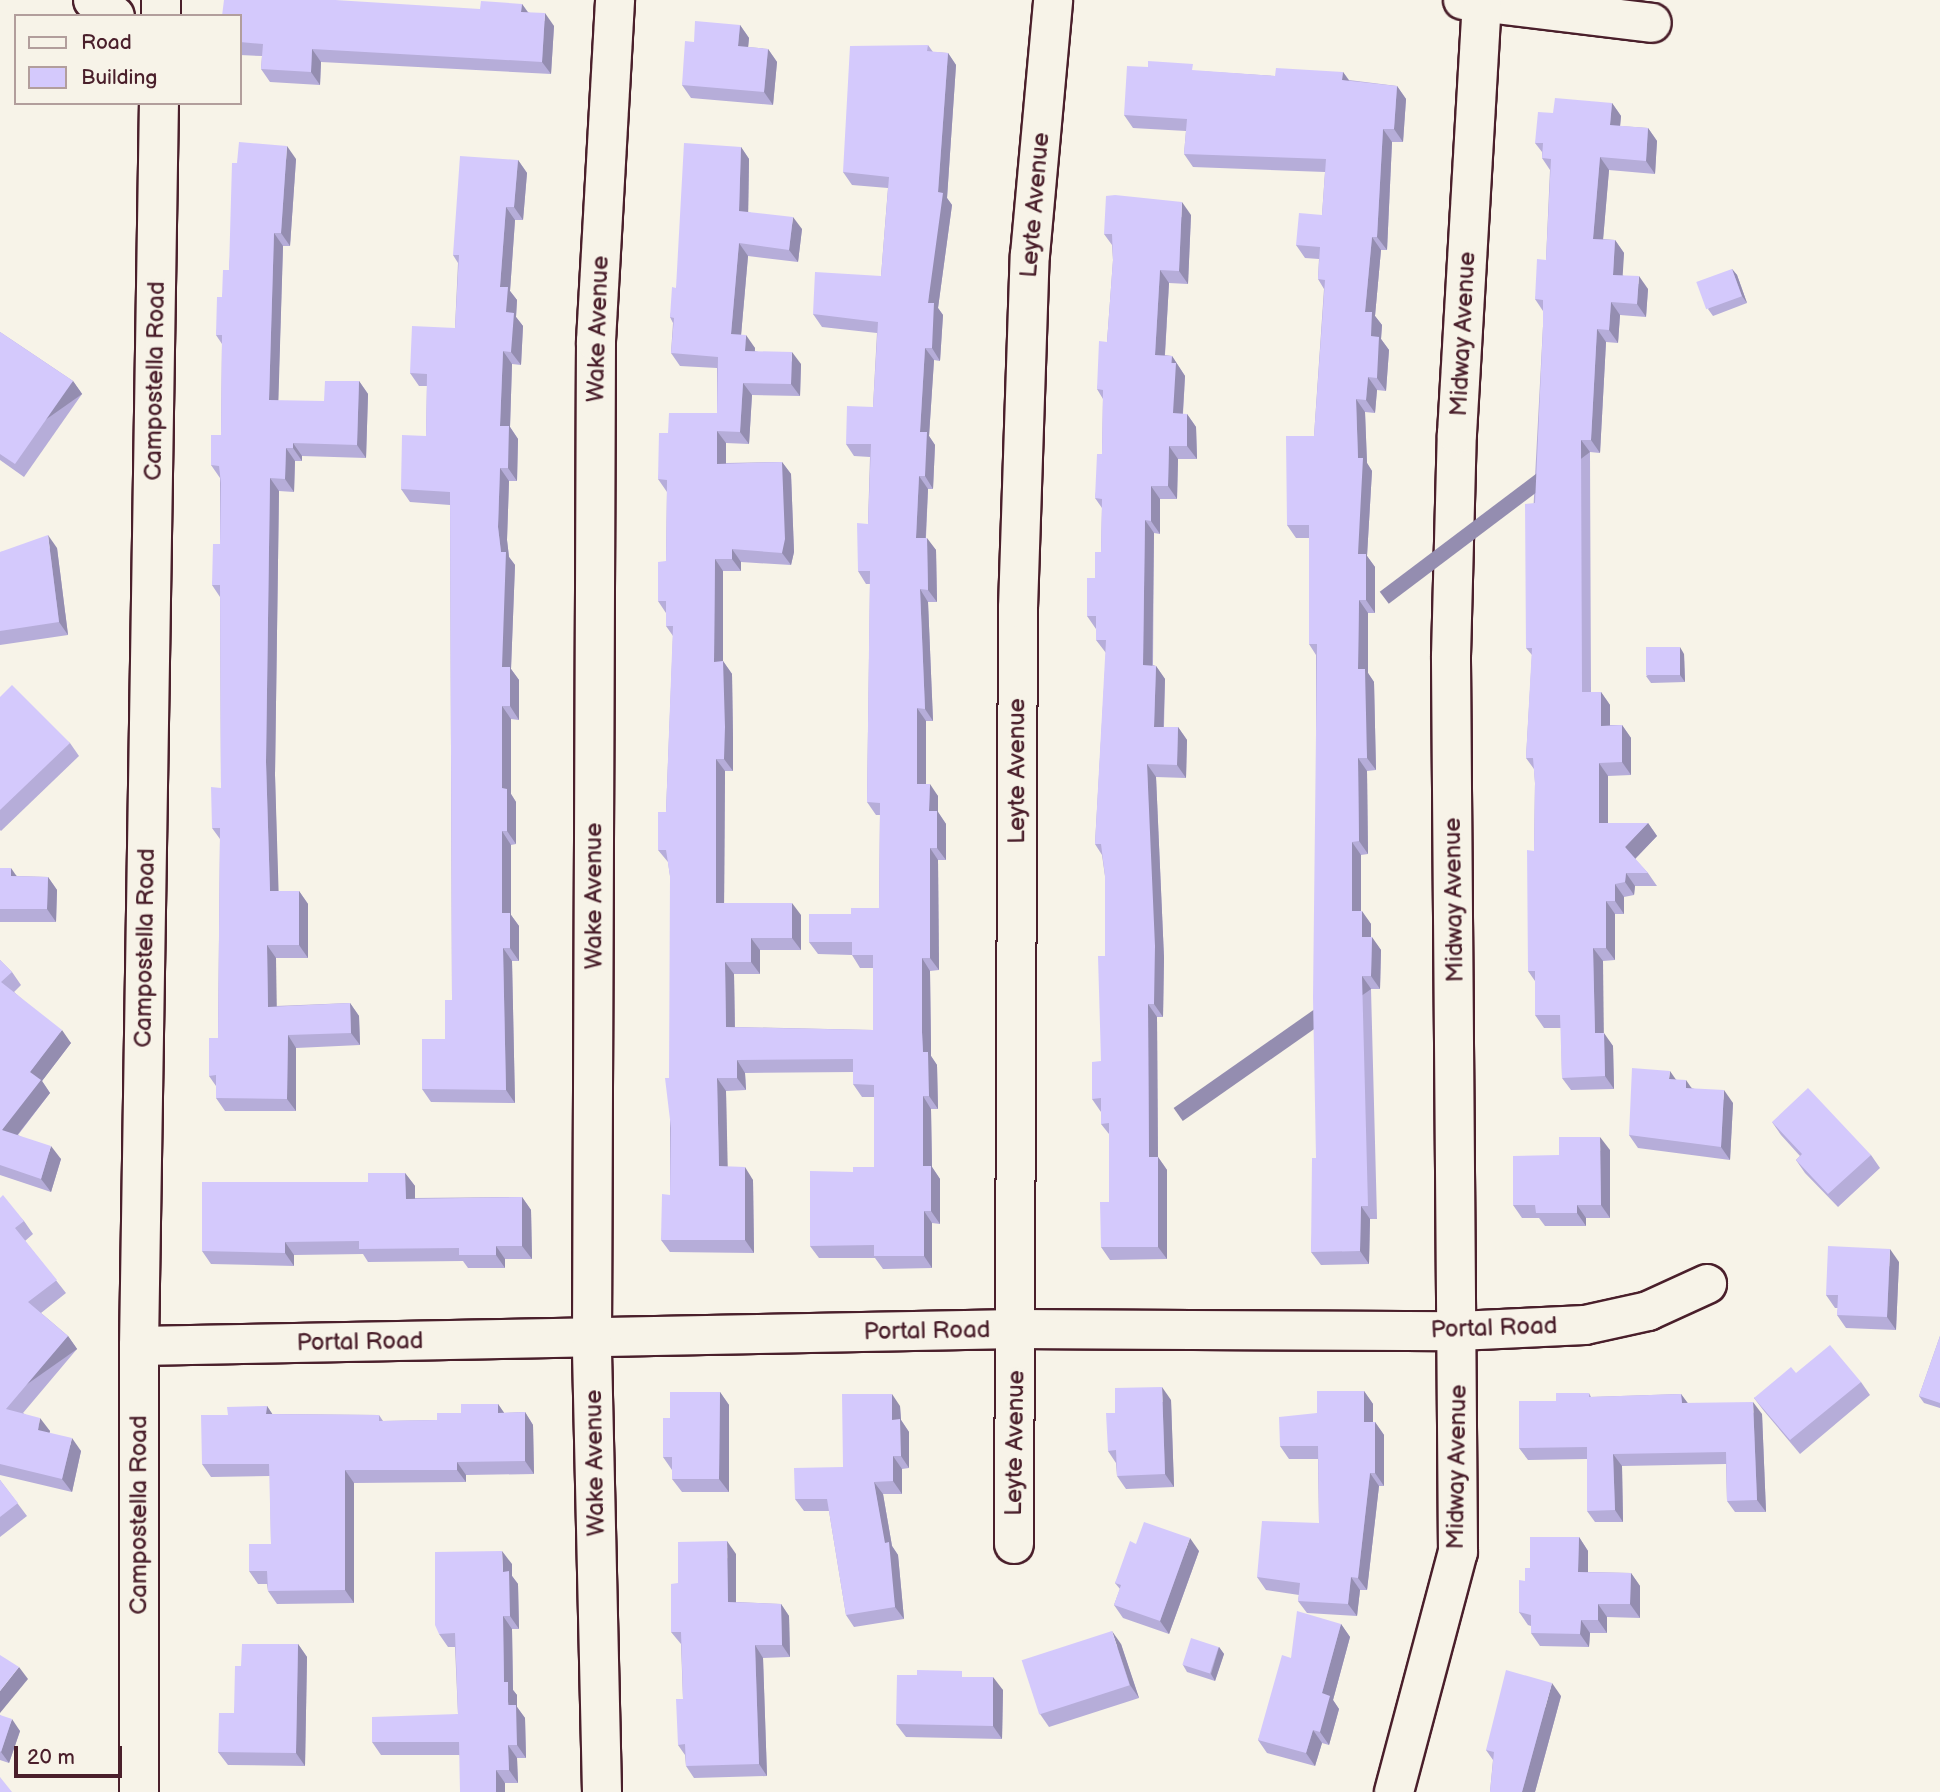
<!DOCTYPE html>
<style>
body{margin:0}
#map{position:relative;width:1940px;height:1792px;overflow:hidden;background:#f7f3e8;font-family:"Balsamiq Sans",sans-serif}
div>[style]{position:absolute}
.roads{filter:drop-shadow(2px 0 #4a1f2b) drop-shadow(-2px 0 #4a1f2b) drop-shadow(0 2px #4a1f2b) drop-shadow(0 -2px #4a1f2b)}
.street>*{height:38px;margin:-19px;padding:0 19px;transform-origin:19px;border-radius:19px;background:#f7f3e8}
.secondary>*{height:38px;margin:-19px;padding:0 19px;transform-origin:19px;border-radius:19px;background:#f7f3e8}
.wall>*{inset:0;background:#b6add9}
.shaded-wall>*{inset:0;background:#948db0;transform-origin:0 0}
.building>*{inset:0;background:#d4c9fc;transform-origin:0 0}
span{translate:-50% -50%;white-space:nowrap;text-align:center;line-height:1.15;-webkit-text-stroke:6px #f7f3e8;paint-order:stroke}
.street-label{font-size:24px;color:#4a1f2b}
.legend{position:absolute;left:14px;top:14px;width:228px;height:91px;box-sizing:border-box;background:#f7f3e8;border:2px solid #b29e9c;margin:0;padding:9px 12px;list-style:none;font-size:21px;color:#4a1f2b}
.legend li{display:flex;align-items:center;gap:14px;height:35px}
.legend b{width:35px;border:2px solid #b29e9c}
.scale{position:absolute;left:14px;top:1746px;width:108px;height:32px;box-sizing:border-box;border:4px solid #4a1f2b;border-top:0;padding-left:9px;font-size:21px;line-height:24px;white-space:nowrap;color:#4a1f2b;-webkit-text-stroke:5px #f7f3e8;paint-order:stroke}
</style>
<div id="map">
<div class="roads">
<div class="street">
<i style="left:1463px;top:0;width:190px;rotate:6.9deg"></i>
<i style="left:139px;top:1346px;width:878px;rotate:-1.11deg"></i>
<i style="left:1017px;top:1329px;width:441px;rotate:0.3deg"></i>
<i style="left:1458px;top:1331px;width:127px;rotate:-2.7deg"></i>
<i style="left:1585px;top:1325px;width:65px;rotate:-12.5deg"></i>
<i style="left:1648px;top:1311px;width:65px;rotate:-24.6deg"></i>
<i style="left:1014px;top:1544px;width:936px;rotate:-89.76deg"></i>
<i style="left:1018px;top:608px;width:353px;rotate:-88.1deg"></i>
<i style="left:1030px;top:255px;width:256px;rotate:-84.8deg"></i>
<i style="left:602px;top:1792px;width:454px;rotate:-91.3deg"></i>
<i style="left:592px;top:1338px;width:997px;rotate:-89.77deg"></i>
<i style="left:596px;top:341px;width:342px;rotate:-86.8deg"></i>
<i style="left:1394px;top:1792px;width:248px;rotate:-75.1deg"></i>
<i style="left:1458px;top:1552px;width:896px;rotate:-90.45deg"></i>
<i style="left:1451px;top:656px;width:222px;rotate:-88.5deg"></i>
<i style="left:1457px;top:434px;width:434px;rotate:-86.7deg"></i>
</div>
<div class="secondary">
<i style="left:93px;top:0;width:27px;rotate:36deg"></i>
<i style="left:161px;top:16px;width:16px;rotate:-90deg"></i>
<i style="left:139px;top:1792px;width:446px;rotate:-90deg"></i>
<i style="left:139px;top:1346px;width:1243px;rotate:-89.08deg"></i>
</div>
</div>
<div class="wall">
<i style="clip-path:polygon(522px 4px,528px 12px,554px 26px,551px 74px,321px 62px,320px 85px,270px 82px,261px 69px,262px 56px,240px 55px,240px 16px,480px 9px)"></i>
<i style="clip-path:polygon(740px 25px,749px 38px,748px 47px,768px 49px,777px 62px,773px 105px,691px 98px,682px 85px,694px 42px)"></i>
<i style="clip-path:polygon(928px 45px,933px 52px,948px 53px,956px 65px,947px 198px,952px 205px,938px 308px,943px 315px,940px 361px,934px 360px,929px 436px,935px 445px,933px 489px,928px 489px,926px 538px,936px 550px,937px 602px,928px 602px,933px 721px,926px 721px,926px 784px,938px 796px,938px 812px,946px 824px,946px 860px,938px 860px,939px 970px,930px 971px,931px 1045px,931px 1056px,937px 1065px,938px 1109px,931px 1109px,932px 1167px,940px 1179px,940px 1224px,932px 1223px,932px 1268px,883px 1269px,875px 1258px,819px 1258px,810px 1246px,853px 1172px,874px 1167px,874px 1097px,862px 1097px,853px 1084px,853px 1072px,745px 1073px,746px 1090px,726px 1091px,727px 1167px,753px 1180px,754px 1253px,670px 1252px,661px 1240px,670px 1195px,670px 876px,668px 862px,658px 850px,666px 812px,673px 636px,666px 626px,666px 613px,658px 601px,666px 561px,667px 492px,658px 479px,668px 433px,717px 413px,717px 368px,680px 366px,671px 353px,673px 323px,670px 317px,676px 288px,741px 147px,749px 159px,748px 212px,802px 229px,798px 262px,748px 256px,741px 335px,755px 348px,755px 351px,801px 364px,800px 396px,752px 395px,749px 444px,726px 443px,726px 463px,782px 462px,791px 474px,794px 552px,791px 565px,741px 562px,741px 571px,723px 571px,723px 661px,732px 674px,733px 739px,733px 771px,725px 771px,724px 903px,801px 915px,801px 950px,760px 950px,760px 974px,734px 974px,735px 1027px,873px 1030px,873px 968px,860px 968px,852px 955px,818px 954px,809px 942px,851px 914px,879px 908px,880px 815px,876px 815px,867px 802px,870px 584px,866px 584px,858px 571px,868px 524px,870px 457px,854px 456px,846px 444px,873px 407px,877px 333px,822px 327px,813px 314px,881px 276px,888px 188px,852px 185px,843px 172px)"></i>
<i style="clip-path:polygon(1198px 71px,1275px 76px,1343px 72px,1349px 80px,1397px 86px,1406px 99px,1403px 142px,1392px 142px,1387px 250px,1381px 250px,1375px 316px,1382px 325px,1381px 339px,1389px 350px,1386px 391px,1377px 390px,1375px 413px,1365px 412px,1367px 463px,1372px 471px,1367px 556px,1375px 567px,1375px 613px,1368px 613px,1368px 673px,1374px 682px,1376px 770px,1367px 771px,1368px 854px,1361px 855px,1361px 911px,1371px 924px,1371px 937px,1381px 950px,1380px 989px,1371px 989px,1377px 1219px,1370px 1219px,1369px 1264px,1321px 1265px,1311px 1252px,1316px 1158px,1316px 655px,1309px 644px,1309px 538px,1296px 538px,1287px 525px,1314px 436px,1324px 289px,1318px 279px,1319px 259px,1305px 258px,1296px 245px,1322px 215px,1325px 172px,1193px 167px,1184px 154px,1186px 131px,1133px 128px,1124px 115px)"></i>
<i style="clip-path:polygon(1612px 103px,1621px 116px,1620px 126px,1648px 128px,1657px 141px,1655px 174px,1609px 170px,1603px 239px,1615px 240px,1624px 253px,1622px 275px,1648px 289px,1646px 317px,1620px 315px,1618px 343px,1606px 342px,1600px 453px,1590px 452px,1591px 692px,1601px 692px,1610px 705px,1610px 725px,1622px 725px,1631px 738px,1631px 775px,1608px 776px,1608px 823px,1648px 823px,1657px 836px,1635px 859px,1648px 873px,1657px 886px,1635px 886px,1634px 895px,1624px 897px,1624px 914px,1615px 914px,1615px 960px,1603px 961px,1603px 1033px,1613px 1046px,1614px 1089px,1571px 1090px,1562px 1078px,1561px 1028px,1544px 1028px,1535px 1015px,1535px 981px,1528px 971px,1534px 851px,1535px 783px,1534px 769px,1526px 758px,1532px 655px,1526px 648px,1543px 326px,1543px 311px,1535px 299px,1546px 260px,1550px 170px,1542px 158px,1542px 152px,1535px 143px,1553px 113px)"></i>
<i style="clip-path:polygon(296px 159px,290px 246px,283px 246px,278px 401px,324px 401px,359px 381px,368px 394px,366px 458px,302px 456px,302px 461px,295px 461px,294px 492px,279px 491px,275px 775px,278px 891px,299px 891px,308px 904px,308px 958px,276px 958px,276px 1006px,350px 1003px,359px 1016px,360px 1045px,296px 1048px,296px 1111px,225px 1111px,216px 1098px,216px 1086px,209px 1076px,218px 1038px,220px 839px,212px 828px,221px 788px,220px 597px,212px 585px,220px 544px,220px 478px,211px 465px,221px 435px,222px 344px,216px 335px,222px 297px,229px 270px,237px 163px)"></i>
<i style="clip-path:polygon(518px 160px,527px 173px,523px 220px,515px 220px,510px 291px,517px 300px,516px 317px,523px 326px,521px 365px,512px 364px,510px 427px,518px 439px,517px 481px,509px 481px,507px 540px,509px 557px,515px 565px,511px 669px,519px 680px,519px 720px,511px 719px,511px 794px,516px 802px,516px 844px,511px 845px,511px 915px,519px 926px,519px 961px,512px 961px,515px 1103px,431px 1102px,422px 1089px,445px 1039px,452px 1000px,450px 505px,410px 502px,401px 489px,426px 436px,427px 386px,419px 386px,410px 373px,455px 328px,458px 263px,453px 255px)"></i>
<i style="clip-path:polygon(1191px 215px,1188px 284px,1169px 283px,1165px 355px,1172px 356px,1185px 376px,1183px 414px,1187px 414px,1196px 427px,1197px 459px,1178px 459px,1177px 499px,1160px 499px,1160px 534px,1154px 533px,1153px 665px,1156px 666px,1165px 679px,1164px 727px,1178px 727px,1187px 740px,1186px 778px,1156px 777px,1164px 958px,1163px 1017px,1157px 1017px,1158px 1157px,1167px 1170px,1167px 1259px,1110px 1260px,1101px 1247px,1109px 1202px,1109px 1134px,1101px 1124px,1101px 1112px,1092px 1099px,1101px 1061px,1105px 956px,1105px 876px,1102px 855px,1095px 844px,1106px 653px,1096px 640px,1096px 629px,1087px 616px,1101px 552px,1102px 508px,1095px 498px,1102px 454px,1103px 399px,1097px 389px,1107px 342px,1113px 260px,1112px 245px,1104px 234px)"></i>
<i style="clip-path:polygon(1732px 269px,1737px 275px,1747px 303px,1713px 316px,1708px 309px)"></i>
<i style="clip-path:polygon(0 332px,73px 381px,82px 394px,24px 477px,0 460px)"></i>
<i style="clip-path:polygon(57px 548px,68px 635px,0 645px,0 552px)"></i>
<i style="clip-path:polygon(1684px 654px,1685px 682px,1651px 683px,1646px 676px)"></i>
<i style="clip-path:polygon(0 697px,70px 743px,79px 756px,1px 831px,0 830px)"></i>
<i style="clip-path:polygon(0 868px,17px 876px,48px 877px,57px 890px,56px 922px,0 922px)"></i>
<i style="clip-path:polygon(0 960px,12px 972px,21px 985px,14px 992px,71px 1043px,42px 1081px,50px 1093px,18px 1135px,61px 1159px,51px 1192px,0 1175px)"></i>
<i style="clip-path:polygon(1675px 1079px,1692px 1088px,1733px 1103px,1730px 1160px,1638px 1148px,1629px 1135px)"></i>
<i style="clip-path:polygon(1772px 1122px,1871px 1155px,1880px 1168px,1838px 1207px,1805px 1173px,1796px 1160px,1800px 1156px,1781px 1135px)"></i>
<i style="clip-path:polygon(1610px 1150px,1610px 1218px,1586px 1218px,1586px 1226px,1545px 1226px,1539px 1218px,1522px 1218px,1513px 1205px,1559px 1155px)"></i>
<i style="clip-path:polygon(405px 1173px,415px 1186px,415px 1198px,522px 1197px,531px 1210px,532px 1259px,505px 1259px,505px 1268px,468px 1268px,463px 1261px,368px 1262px,363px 1254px,294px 1255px,294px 1266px,211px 1264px,202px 1251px,368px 1182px)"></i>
<i style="clip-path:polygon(0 1198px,24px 1221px,33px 1234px,25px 1241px,66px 1293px,41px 1313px,68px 1336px,77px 1349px,23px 1413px,50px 1431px,49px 1433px,81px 1451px,72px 1492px,0 1475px)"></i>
<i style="clip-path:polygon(1899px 1262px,1896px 1330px,1846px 1328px,1837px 1315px,1838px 1308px,1835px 1308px,1826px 1295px)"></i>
<i style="clip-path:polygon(1940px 1336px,1940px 1408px,1924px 1403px,1919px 1396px)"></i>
<i style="clip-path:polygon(1796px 1373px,1861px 1382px,1870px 1395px,1800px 1454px,1764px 1411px,1754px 1398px)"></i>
<i style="clip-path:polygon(1364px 1391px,1373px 1404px,1373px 1422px,1375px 1422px,1384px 1435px,1384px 1486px,1379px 1486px,1367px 1590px,1360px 1590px,1357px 1616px,1307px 1613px,1298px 1601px,1299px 1595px,1266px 1590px,1257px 1577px,1319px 1523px,1318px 1459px,1289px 1459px,1280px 1446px,1317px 1413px)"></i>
<i style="clip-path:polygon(720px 1392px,729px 1405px,729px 1492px,682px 1492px,672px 1479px,672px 1470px,663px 1457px,670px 1418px)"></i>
<i style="clip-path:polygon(1589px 1393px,1591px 1397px,1681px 1394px,1687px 1403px,1762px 1414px,1766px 1512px,1735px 1512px,1727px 1501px,1726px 1464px,1622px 1466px,1623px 1522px,1595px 1522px,1587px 1511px,1587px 1459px,1528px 1460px,1519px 1448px)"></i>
<i style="clip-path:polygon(1171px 1400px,1174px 1487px,1126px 1489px,1117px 1476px,1116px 1463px,1108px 1451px,1115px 1413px)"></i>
<i style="clip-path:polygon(498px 1404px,504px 1413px,525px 1412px,533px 1425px,534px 1474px,466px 1475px,466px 1482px,354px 1483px,354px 1603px,277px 1604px,268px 1591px,267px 1584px,258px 1584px,249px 1571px,271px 1544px,270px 1476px,211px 1477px,202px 1464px,228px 1415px,267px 1406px,272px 1414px,379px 1415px,383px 1421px,437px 1420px,461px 1413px)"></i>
<i style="clip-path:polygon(900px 1406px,901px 1420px,909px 1432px,909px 1468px,902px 1469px,902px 1494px,883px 1494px,892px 1546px,898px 1555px,904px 1619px,854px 1627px,846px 1615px,829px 1511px,804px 1511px,795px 1499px,843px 1467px)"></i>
<i style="clip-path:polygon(0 1480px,27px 1516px,0 1537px)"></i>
<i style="clip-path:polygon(1579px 1537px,1588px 1551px,1588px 1572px,1631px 1573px,1640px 1586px,1640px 1618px,1607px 1617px,1607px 1633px,1590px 1633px,1589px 1647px,1540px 1646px,1531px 1633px,1531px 1626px,1528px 1625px,1519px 1612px,1525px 1581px,1530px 1568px)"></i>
<i style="clip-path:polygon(1136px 1544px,1199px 1551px,1169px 1634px,1123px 1618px,1114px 1605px,1120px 1589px,1115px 1583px)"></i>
<i style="clip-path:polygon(736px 1554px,736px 1602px,781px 1604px,789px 1616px,790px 1657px,763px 1658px,767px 1776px,694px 1778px,686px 1766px,685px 1755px,678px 1745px,683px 1699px,681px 1644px,671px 1632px,678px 1583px)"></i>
<i style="clip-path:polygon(512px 1564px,512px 1576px,518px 1584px,519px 1629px,512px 1629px,513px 1690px,517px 1695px,517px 1707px,525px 1718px,526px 1758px,517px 1758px,518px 1783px,505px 1783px,459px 1755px,381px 1755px,372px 1742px,458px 1714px,455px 1647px,448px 1647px,439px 1634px)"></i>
<i style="clip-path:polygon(1341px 1624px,1350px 1637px,1333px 1700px,1339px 1709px,1329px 1745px,1322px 1743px,1315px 1766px,1267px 1753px,1258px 1740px,1291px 1658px)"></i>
<i style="clip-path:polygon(298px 1644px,307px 1657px,305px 1766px,228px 1765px,218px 1752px,234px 1713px,241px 1666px)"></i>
<i style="clip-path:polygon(1121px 1644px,1139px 1698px,1049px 1727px,1040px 1714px)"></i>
<i style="clip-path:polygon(1219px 1647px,1224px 1654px,1215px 1681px,1187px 1672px,1183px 1665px)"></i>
<i style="clip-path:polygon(966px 1677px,1003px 1690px,1002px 1739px,906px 1737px,896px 1724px)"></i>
<i style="clip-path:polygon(1561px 1696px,1535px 1792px,1490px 1792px,1493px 1760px,1486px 1750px)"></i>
<i style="clip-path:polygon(0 1715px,20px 1731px,9px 1763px,0 1760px)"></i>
</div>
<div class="shaded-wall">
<i style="clip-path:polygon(522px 4px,531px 17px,521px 12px)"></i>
<i style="clip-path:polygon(545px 13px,554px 26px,551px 74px,542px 62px)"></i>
<i style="clip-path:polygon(740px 25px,749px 38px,747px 59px,738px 46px)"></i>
<i style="clip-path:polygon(312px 49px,321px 62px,320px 85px,311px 72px)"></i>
<i style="clip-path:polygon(768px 49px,777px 62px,773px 105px,764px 92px)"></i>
<i style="clip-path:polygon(948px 53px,956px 65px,947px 198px,952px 205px,938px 308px,943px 315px,940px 361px,932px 348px,928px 303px,938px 192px)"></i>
<i style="clip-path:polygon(1343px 72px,1352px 85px,1342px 80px)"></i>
<i style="clip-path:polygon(1397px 86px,1406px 99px,1403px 142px,1394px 129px)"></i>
<i style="clip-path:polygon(1612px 103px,1621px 116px,1619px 138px,1610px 125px)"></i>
<i style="clip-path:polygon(1648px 128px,1657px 141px,1655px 174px,1646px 161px)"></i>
<i style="clip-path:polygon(1383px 129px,1392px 142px,1387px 250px,1377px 237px)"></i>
<i style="clip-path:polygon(287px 146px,296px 159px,290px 246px,281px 233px)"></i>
<i style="clip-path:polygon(741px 147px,749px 159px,748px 224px,739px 211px)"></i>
<i style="clip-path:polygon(1600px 157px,1609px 170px,1602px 252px,1593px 239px)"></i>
<i style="clip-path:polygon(518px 160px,527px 173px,523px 220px,514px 207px)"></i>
<i style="clip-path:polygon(1182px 202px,1191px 215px,1188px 284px,1179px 271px)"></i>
<i style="clip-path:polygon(506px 207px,515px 220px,510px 291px,517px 300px,516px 317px,523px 326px,521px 365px,511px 352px,506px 312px,500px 287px)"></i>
<i style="clip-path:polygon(793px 217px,802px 229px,798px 262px,789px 250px)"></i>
<i style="clip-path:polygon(274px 233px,283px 246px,278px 413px,269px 400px)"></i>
<i style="clip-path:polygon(1372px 237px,1381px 250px,1375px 316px,1382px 325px,1381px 339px,1389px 350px,1386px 391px,1377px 378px,1371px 336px,1365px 312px)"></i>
<i style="clip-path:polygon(1615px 240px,1624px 253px,1622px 287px,1613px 275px)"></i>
<i style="clip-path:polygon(739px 243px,748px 256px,740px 347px,731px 334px)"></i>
<i style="clip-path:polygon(1732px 269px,1737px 275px,1747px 303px,1742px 296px)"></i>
<i style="clip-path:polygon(1160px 270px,1169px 283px,1164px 368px,1155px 355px)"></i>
<i style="clip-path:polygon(1639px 276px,1648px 289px,1646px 317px,1637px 304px)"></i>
<i style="clip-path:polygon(1611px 302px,1620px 315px,1618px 343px,1609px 330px)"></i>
<i style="clip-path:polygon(1597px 329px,1606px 342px,1600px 453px,1591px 440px)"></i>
<i style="clip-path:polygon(746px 335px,755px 348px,754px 364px,745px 351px)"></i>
<i style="clip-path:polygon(925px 348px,934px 360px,929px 436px,935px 445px,933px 489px,925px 476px,920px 432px)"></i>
<i style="clip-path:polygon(503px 351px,512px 364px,510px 427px,518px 439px,517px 481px,508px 468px,500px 426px)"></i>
<i style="clip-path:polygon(792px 352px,801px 364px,800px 396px,791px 384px)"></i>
<i style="clip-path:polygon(1172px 356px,1185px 376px,1182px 426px,1173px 413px)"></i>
<i style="clip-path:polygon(1368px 377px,1377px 390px,1375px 413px,1366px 400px)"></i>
<i style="left:73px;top:381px;width:16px;height:101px;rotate:55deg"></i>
<i style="clip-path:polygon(359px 381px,368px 394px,366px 458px,357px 445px)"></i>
<i style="clip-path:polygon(743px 383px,752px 395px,749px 444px,740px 432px)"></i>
<i style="clip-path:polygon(1356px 399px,1365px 412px,1367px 463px,1372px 471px,1367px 556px,1375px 567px,1375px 613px,1366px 600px,1358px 554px,1358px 458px)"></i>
<i style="clip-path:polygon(1187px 414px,1196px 427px,1197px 459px,1187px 446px)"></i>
<i style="clip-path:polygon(717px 431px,726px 443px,726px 476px,717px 464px)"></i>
<i style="left:1581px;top:440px;width:15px;height:252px;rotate:53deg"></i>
<i style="clip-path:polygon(293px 443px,302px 456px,302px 461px,293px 448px)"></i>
<i style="clip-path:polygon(1169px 446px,1178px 459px,1177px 499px,1168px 486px)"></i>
<i style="clip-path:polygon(286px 448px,295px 461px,294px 492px,285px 479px)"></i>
<i style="clip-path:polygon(782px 462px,791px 474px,794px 552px,791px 565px,782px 553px)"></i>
<i style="clip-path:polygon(500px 468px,509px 481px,507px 540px,509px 557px,515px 565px,511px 669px,519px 680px,519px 720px,510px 706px,502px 667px,501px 552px,498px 527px)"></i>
<i style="clip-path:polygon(919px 476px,928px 489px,925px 550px,916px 538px)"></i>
<i style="clip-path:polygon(270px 478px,279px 491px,275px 775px,279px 904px,270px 891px,266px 762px)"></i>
<i style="clip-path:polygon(1151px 486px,1160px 499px,1160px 534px,1151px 521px)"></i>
<i style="clip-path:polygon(1145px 520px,1154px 533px,1152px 678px,1143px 665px)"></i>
<i style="clip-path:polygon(48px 535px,57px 548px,68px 635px,59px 622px)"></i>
<i style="clip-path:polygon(927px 538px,936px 550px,937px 602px,928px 590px)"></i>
<i style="clip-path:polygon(732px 549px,741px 562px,741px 571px,732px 559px)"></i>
<i style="clip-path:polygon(715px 559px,723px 571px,723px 674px,714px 662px)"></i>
<i style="clip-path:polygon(920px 589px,928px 602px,933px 721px,925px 709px)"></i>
<i style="clip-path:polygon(1359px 600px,1368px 613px,1368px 673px,1374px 682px,1376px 770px,1367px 758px,1358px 669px)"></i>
<i style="clip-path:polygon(1680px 647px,1684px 654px,1685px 682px,1680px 675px)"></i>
<i style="clip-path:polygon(723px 661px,732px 674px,733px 739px,733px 771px,724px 759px)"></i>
<i style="clip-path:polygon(1156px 666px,1165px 679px,1163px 740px,1154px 727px)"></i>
<i style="clip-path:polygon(1601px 692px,1610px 705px,1610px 738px,1601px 726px)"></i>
<i style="clip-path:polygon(502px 706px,511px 719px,511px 794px,516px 802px,516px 844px,507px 831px,502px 788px)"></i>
<i style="clip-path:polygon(917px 708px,926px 721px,926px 796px,917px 784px)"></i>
<i style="clip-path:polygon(1622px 725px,1631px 738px,1631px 775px,1622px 762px)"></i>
<i style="clip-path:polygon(1178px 727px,1187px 740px,1186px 778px,1177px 765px)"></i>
<i style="clip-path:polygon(1358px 758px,1367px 771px,1368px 854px,1359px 841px)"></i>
<i style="clip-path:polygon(716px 759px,725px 771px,724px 915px,716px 903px)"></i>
<i style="clip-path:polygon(1599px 763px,1608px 776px,1608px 835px,1599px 823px)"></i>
<i style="clip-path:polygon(1147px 764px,1156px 777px,1164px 958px,1163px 1017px,1154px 1004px)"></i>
<i style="clip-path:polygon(930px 784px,938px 796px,938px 812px,946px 824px,946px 860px,937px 848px,929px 811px)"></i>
<i style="clip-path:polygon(1648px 823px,1657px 836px,1634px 860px,1625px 847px)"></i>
<i style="clip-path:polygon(502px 831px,511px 845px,511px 915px,519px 926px,519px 961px,510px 948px,502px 913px)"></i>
<i style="clip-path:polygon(1352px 842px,1361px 855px,1361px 924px,1352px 911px)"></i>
<i style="clip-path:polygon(930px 848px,938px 860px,939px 970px,930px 958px)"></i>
<i style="clip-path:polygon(11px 868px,20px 881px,11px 876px)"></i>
<i style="clip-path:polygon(1626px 873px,1635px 886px,1634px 895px,1625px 882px)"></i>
<i style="clip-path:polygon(48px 877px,57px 890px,56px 922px,47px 909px)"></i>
<i style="clip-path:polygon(1615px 884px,1624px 897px,1624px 914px,1615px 901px)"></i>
<i style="clip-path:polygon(299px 891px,308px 904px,308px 958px,299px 945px)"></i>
<i style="clip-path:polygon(1606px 901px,1615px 914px,1615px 960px,1606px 948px)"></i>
<i style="clip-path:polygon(792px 903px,801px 915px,801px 950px,792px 938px)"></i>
<i style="clip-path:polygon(1362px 911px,1371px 924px,1371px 950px,1362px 937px)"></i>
<i style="clip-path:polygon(1372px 937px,1381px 950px,1380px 989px,1371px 976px)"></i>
<i style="clip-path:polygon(751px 938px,760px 950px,760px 974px,751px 962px)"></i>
<i style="clip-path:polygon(267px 945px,276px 958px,277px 1019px,268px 1007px)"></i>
<i style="clip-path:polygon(503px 948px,512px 961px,515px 1103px,506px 1090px)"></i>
<i style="clip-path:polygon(1593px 948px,1603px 961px,1604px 1046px,1595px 1033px)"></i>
<i style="clip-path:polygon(922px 958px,930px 971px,931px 1045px,931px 1056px,937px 1065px,938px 1109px,929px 1096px,923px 1052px,922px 1032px)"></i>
<i style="clip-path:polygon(725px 962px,734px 974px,735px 1039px,726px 1027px)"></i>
<i style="left:1362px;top:976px;width:16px;height:230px;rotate:55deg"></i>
<i style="clip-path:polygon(350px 1003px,359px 1016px,360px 1045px,351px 1033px)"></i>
<i style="clip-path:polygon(1148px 1004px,1157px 1017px,1158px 1170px,1149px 1157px)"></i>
<i style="clip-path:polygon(62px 1030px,71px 1043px,42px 1081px,50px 1093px,11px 1143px,2px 1130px,30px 1072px)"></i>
<i style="clip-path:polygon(1604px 1033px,1613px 1046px,1614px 1089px,1605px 1076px)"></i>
<i style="clip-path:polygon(288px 1035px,296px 1048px,296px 1111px,287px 1099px)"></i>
<i style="clip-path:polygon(737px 1060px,745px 1073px,746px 1090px,737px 1078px)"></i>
<i style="clip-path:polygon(1670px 1071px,1679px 1084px,1669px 1079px)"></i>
<i style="clip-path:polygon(717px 1078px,726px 1091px,728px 1179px,719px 1166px)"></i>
<i style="clip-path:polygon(1686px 1080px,1695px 1093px,1686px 1088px)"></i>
<i style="clip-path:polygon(1724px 1090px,1733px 1103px,1730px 1160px,1721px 1147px)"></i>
<i style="clip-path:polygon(923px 1096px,931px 1109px,932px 1167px,940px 1179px,940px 1224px,931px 1211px,923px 1166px)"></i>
<i style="clip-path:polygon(1600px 1137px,1610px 1150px,1610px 1218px,1601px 1205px)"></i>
<i style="clip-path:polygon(51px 1146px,61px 1159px,51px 1192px,41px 1179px)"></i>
<i style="clip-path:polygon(1158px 1157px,1167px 1170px,1167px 1259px,1158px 1247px)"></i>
<i style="clip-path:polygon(745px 1167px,753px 1180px,754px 1253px,745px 1240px)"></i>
<i style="clip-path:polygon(405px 1173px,415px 1186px,415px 1212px,406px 1199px)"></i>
<i style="clip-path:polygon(522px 1197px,531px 1210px,532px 1259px,522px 1246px)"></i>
<i style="clip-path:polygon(1577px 1205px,1586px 1218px,1586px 1226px,1577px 1213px)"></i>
<i style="clip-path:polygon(1361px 1206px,1370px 1219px,1369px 1264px,1360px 1251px)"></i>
<i style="clip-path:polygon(924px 1211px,932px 1223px,932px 1268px,924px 1256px)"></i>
<i style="clip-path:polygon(285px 1242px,294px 1255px,294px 1266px,285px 1253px)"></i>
<i style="clip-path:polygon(496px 1246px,505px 1259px,505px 1268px,496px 1255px)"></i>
<i style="clip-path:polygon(1890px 1249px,1899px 1262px,1896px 1330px,1887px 1317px)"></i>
<i style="left:68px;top:1336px;width:16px;height:96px;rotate:55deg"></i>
<i style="clip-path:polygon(1162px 1387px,1171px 1400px,1174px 1487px,1165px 1474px)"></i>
<i style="clip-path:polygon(1364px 1391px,1373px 1404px,1373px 1435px,1364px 1422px)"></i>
<i style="clip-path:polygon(720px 1392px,729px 1405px,729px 1492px,719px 1479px)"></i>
<i style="clip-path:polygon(892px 1394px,900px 1406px,901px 1420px,909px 1432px,909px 1468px,901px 1456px,892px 1420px)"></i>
<i style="clip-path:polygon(1681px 1394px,1690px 1406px,1682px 1403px)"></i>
<i style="clip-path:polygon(1753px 1402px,1762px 1414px,1766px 1512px,1757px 1500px)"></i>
<i style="clip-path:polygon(498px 1404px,507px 1417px,498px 1413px)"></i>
<i style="clip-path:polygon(267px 1406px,275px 1418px,266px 1414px)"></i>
<i style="clip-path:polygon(525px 1412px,533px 1425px,534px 1474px,525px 1461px)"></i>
<i style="clip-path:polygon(40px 1418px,50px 1431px,47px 1443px,38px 1430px)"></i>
<i style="clip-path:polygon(1375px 1422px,1384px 1435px,1384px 1486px,1375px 1473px)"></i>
<i style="clip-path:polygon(72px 1438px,81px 1451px,72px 1492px,62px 1479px)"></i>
<i style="clip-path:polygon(1613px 1454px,1622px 1466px,1623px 1522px,1615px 1510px)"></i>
<i style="clip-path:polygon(893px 1456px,902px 1469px,902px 1494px,893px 1481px)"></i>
<i style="clip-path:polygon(457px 1462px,466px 1475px,466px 1482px,457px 1470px)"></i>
<i style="clip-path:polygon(345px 1470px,354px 1483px,354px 1603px,345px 1590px)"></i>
<i style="clip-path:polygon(1370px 1473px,1379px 1486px,1367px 1590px,1358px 1578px)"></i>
<i style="clip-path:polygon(874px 1482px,883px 1494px,892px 1546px,898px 1555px,904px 1619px,895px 1607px)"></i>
<i style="clip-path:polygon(1579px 1537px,1588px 1551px,1588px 1585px,1578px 1572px)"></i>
<i style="clip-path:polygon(1190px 1538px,1199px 1551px,1169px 1634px,1160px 1621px)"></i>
<i style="clip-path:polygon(727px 1541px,736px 1554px,736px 1614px,728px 1602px)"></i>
<i style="clip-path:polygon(502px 1551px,512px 1564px,512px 1576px,518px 1584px,519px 1629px,510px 1616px,503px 1572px)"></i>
<i style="clip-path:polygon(1631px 1573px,1640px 1586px,1640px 1618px,1630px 1604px)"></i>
<i style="clip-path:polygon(1351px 1577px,1360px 1590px,1357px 1616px,1348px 1604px)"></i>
<i style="clip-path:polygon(781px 1604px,789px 1616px,790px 1657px,782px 1645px)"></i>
<i style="clip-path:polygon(1598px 1604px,1607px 1617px,1607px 1633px,1598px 1620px)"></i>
<i style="clip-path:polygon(503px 1616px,512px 1629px,513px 1690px,517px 1695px,517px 1707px,525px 1718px,526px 1758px,517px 1745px,504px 1682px)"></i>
<i style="clip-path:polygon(1581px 1620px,1590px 1633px,1589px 1647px,1580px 1634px)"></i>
<i style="clip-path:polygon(1341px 1624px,1350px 1637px,1333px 1700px,1339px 1709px,1329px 1745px,1320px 1732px,1322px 1693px)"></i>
<i style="clip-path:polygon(1112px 1631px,1121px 1644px,1139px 1698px,1130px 1685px)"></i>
<i style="clip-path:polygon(298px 1644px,307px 1657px,305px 1766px,296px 1753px)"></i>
<i style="clip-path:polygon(755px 1645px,763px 1658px,767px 1776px,759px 1764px)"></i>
<i style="clip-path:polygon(1219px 1647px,1224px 1654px,1215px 1681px,1211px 1674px)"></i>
<i style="clip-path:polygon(19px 1667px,28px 1679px,0 1713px,0 1691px)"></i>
<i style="clip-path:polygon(993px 1677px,1003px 1690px,1002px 1739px,993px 1726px)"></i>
<i style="clip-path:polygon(1552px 1683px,1561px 1696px,1535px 1792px,1522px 1792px)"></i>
<i style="clip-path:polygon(12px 1719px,20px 1731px,9px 1763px,1px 1752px)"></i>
<i style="clip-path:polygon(1313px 1730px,1322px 1743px,1315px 1766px,1306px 1753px)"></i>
<i style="clip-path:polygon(508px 1745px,517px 1758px,518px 1783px,509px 1770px)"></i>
<i style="clip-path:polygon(496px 1770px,505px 1783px,505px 1792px,496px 1792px)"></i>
</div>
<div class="building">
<i style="clip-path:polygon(224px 0,335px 0,480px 9px,481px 1px,522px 4px,521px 12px,545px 13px,542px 62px,312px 49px,311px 72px,261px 69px,263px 44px,240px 42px,240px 16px,222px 16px)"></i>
<i style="clip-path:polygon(695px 21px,740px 25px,738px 46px,768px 49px,764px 92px,682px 85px,685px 41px,694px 42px)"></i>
<i style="clip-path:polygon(928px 45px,927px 51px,948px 53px,938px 192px,943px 193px,928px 303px,934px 303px,932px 348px,925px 348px,920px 432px,927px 432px,925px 476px,919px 476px,916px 538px,927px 538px,928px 590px,920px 589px,925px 709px,917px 708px,917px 784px,930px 784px,929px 811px,937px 811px,937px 848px,930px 848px,930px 958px,922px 958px,922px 1032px,923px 1052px,928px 1052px,929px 1096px,923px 1096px,923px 1166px,931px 1166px,931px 1211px,924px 1211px,924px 1256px,874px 1256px,874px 1245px,810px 1246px,810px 1171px,853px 1172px,853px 1167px,874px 1167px,874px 1085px,853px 1084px,853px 1059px,737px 1060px,737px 1078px,717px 1078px,719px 1166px,745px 1167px,745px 1240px,661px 1240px,662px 1194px,670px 1195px,671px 1128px,665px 1078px,669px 1078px,670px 876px,666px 850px,658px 850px,658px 812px,666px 812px,673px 626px,666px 626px,666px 601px,658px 601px,658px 562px,666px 561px,667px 480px,658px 479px,659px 433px,668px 433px,669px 413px,717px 413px,718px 357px,671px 353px,674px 318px,670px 317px,672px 287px,676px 288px,684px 143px,741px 147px,739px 211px,793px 217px,789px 250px,739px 243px,731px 334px,746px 335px,745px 351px,792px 352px,791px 384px,743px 383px,740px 432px,717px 431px,717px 464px,782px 462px,785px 539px,782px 553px,732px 549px,732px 559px,715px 559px,714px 662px,723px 661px,725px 727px,724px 759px,716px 759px,716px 903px,792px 903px,792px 938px,751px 938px,751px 962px,725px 962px,726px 1027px,873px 1030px,873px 955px,852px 955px,852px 942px,809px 942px,809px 914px,851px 914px,851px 908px,879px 908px,880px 803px,867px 802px,870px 571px,858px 571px,857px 523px,868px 524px,871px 444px,846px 444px,847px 406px,873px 407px,878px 322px,813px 314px,815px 272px,881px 276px,889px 177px,843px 172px,850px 46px)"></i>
<i style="clip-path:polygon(1148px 61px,1193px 64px,1192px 70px,1275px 76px,1276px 68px,1343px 72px,1342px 80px,1397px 86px,1394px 129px,1383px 129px,1377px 237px,1372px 237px,1365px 312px,1372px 312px,1371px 336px,1379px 337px,1377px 378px,1368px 377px,1366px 400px,1356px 399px,1358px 458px,1363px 458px,1358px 554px,1366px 554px,1366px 600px,1359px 600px,1358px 669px,1365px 669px,1367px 758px,1358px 758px,1359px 841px,1352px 842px,1352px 911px,1362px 911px,1362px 937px,1372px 937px,1371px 976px,1362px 976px,1368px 1206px,1361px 1206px,1360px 1251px,1311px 1252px,1312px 1158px,1316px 1158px,1313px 998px,1317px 644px,1309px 644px,1309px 525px,1287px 525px,1286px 436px,1314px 436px,1325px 280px,1318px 279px,1320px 247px,1296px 245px,1299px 213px,1322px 215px,1326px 159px,1184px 154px,1187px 119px,1124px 115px,1127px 66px,1148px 67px)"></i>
<i style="clip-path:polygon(1555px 98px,1612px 103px,1610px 125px,1648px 128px,1646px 161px,1600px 157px,1593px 239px,1615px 240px,1613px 275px,1639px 276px,1637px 304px,1611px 302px,1609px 330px,1597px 329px,1591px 440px,1581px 440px,1582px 692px,1601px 692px,1601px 726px,1622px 725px,1622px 762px,1599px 763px,1599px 823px,1648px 823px,1625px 847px,1648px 873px,1626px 873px,1625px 882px,1615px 884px,1615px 901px,1606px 901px,1606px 948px,1593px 948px,1595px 1033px,1604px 1033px,1605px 1076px,1562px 1078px,1560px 1015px,1535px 1015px,1535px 971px,1528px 971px,1527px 850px,1534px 851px,1535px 783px,1533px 758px,1526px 758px,1532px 648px,1526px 648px,1525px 504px,1535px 503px,1543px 326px,1543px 300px,1535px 299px,1537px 259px,1546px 260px,1551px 159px,1542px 158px,1543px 143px,1535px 143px,1538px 112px,1553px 113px)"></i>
<i style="clip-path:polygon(239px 142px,287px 146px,281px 233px,274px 233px,269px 400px,324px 401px,325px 381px,359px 381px,357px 445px,293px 443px,293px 448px,286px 448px,285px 479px,270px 478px,266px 762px,270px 891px,299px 891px,299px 945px,267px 945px,268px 1007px,350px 1003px,351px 1033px,288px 1035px,287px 1099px,216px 1098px,216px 1075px,209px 1076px,209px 1038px,218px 1038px,220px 828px,212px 828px,211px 787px,221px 788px,220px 585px,212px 585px,213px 544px,220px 544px,221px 483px,219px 466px,211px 465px,211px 435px,221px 435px,222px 335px,216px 335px,217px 297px,222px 297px,223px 270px,229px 270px,232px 163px,237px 163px)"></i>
<i style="clip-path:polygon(460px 156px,518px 160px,514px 207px,506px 207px,500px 287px,508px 287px,506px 312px,514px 313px,511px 352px,503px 351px,500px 426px,509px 426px,508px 468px,500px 468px,498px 527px,501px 552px,506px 552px,502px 667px,510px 667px,510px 706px,502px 706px,502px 788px,507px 789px,507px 831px,502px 831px,502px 913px,510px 913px,510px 948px,503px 948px,506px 1090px,422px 1089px,422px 1039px,445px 1039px,445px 1000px,452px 1000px,450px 492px,401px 489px,402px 435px,426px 436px,427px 374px,410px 373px,412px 326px,455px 328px,459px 255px,453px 255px)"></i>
<i style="clip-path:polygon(1115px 195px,1182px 202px,1179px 271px,1160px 270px,1155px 355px,1172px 356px,1171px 363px,1176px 363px,1173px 413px,1187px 414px,1187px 446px,1169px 446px,1168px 486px,1151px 486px,1151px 521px,1145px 520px,1143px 665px,1156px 666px,1154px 727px,1178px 727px,1177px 765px,1147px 764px,1155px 946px,1154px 1004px,1148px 1004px,1149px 1157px,1158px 1157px,1158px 1247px,1101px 1247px,1100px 1202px,1109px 1202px,1109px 1123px,1101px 1124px,1101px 1098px,1092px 1099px,1092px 1062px,1101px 1061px,1098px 956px,1105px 956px,1105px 876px,1101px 844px,1095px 844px,1106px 640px,1096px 640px,1096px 616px,1087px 616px,1087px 578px,1095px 578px,1095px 552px,1101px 552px,1102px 499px,1095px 498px,1097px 454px,1102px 454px,1103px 390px,1097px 389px,1099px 341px,1107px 342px,1113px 260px,1112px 234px,1104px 234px,1106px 196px)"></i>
<i style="left:1732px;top:269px;width:29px;height:38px;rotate:70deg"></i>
<i style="clip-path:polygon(0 332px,73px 381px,15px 464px,0 454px)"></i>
<i style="clip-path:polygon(48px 535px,59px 622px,0 631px,0 552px)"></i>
<i style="left:1680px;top:647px;width:28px;height:34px;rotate:90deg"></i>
<i style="clip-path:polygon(12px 685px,70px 743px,0 810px,0 697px)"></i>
<i style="clip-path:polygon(0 868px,11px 868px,11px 876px,48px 877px,47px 909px,0 909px)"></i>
<i style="clip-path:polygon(0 960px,12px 972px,1px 982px,62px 1030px,30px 1072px,41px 1080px,2px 1130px,51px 1146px,41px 1179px,0 1165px)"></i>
<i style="clip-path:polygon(1632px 1068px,1670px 1071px,1669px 1079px,1686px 1080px,1686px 1088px,1724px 1090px,1721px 1147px,1629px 1135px)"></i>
<i style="clip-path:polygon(1808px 1088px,1871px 1155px,1828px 1194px,1796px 1160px,1802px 1154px,1772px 1122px)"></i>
<i style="clip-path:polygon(1559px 1137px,1600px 1137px,1601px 1205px,1577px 1205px,1577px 1213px,1536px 1213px,1535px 1205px,1513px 1205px,1513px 1156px,1559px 1155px)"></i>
<i style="clip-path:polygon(368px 1173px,405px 1173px,406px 1199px,522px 1197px,522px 1246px,496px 1246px,496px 1255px,459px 1255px,459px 1248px,359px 1249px,359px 1241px,285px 1242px,285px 1253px,202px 1251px,202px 1182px,368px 1182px)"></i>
<i style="clip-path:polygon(3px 1195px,24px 1221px,15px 1228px,57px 1280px,28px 1302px,68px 1336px,6px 1409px,40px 1418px,38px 1430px,72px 1438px,62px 1479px,0 1464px,0 1198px)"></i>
<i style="clip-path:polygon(1828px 1246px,1890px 1249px,1887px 1317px,1837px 1315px,1838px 1295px,1826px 1295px)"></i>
<i style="clip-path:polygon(1940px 1336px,1940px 1403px,1919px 1396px)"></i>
<i style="clip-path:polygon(1830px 1345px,1861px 1382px,1790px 1440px,1754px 1398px,1791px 1367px,1796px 1373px)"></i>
<i style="clip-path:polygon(1162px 1387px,1165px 1474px,1117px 1476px,1116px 1450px,1108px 1451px,1106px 1413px,1115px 1413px,1115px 1388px)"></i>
<i style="clip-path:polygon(1317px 1391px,1364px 1391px,1364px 1422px,1375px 1422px,1375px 1473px,1370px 1473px,1358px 1578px,1351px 1577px,1348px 1604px,1298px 1601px,1300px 1583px,1257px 1577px,1262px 1521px,1319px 1523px,1318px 1446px,1280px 1446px,1279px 1417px,1317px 1413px)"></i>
<i style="clip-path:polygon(670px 1392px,720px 1392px,719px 1479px,672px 1479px,672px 1457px,663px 1457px,663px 1418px,670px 1418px)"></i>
<i style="clip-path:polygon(1556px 1393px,1589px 1393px,1589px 1397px,1681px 1394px,1682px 1403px,1753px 1402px,1757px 1500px,1727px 1501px,1726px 1452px,1613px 1454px,1615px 1510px,1587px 1511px,1587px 1447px,1519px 1448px,1519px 1401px,1556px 1401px)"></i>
<i style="clip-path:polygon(842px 1394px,892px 1394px,892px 1420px,900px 1419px,901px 1456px,893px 1456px,893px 1481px,874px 1482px,885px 1543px,889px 1542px,895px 1607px,846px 1615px,827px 1499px,795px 1499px,794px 1468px,843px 1467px)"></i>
<i style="clip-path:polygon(461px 1404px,498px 1404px,498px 1413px,525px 1412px,525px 1461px,457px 1462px,457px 1470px,345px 1470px,345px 1590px,268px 1591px,267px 1571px,249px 1571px,249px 1544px,271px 1544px,269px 1464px,202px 1464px,201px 1415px,228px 1415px,227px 1407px,267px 1406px,266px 1414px,379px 1415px,379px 1421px,437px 1420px,437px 1413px,461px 1413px)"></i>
<i style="clip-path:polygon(0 1480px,18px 1503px,0 1517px)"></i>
<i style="clip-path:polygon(1144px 1522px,1190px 1538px,1160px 1621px,1114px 1605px,1121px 1585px,1115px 1583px,1130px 1541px,1136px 1544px)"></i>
<i style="clip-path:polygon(1530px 1537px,1579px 1537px,1578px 1572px,1631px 1573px,1630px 1604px,1598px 1604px,1598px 1620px,1581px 1620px,1580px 1634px,1531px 1633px,1531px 1615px,1519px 1612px,1519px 1580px,1525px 1581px,1525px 1568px,1530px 1568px)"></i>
<i style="clip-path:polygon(727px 1541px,728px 1602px,781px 1604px,782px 1645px,755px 1645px,759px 1764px,686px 1766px,685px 1744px,678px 1745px,676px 1699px,683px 1699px,681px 1632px,671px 1632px,671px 1584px,678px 1583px,678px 1542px)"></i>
<i style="clip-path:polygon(502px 1551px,503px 1572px,509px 1571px,510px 1616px,503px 1616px,504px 1682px,508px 1682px,508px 1705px,516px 1705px,517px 1745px,508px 1745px,509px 1770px,496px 1770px,496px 1792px,460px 1792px,459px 1742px,372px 1742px,372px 1717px,458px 1714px,455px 1633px,439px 1634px,435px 1625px,435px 1552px)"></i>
<i style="clip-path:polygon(1297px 1611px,1341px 1624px,1322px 1693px,1330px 1696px,1320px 1732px,1313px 1730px,1306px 1753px,1258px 1740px,1282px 1655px,1291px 1658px)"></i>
<i style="left:1112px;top:1631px;width:57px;height:95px;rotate:72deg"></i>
<i style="left:1191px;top:1638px;width:29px;height:28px;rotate:18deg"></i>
<i style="clip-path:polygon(242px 1644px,298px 1644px,296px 1753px,218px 1752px,219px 1713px,234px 1713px,235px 1666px,241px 1666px)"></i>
<i style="clip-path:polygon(0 1655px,19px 1667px,0 1691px)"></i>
<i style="clip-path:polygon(917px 1670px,962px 1671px,962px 1677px,993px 1677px,993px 1726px,896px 1724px,897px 1675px,917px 1675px)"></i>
<i style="clip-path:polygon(1506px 1670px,1552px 1683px,1522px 1792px,1490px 1792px,1494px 1752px,1486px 1750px)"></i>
<i style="clip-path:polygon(0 1715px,12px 1719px,1px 1752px,0 1751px)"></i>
<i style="clip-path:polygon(0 1777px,12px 1792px,0 1792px)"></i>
</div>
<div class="street-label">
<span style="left:1035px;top:205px;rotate:-85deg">Leyte Avenue</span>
<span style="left:598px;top:329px;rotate:-88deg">Wake Avenue</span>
<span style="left:1463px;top:334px;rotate:-87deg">Midway Avenue</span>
<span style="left:155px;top:381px;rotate:-89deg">Campostella Road</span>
<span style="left:1017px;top:771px;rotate:-90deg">Leyte Avenue</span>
<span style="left:594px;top:896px;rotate:-90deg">Wake Avenue</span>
<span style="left:1454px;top:900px;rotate:-91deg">Midway Avenue</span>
<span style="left:145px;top:948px;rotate:-89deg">Campostella Road</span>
<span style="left:1494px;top:1328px;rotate:-2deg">Portal Road</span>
<span style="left:927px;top:1331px;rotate:-1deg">Portal Road</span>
<span style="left:360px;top:1342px;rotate:-1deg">Portal Road</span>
<span style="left:1015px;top:1443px;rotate:-89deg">Leyte Avenue</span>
<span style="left:595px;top:1463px;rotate:-91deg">Wake Avenue</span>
<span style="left:1457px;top:1467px;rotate:-89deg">Midway Avenue</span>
<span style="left:139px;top:1515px;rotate:-90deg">Campostella Road</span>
</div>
<ul class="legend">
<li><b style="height:9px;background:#f7f3e8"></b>Road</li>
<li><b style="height:19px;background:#d4c9fc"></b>Building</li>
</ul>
<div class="scale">20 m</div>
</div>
